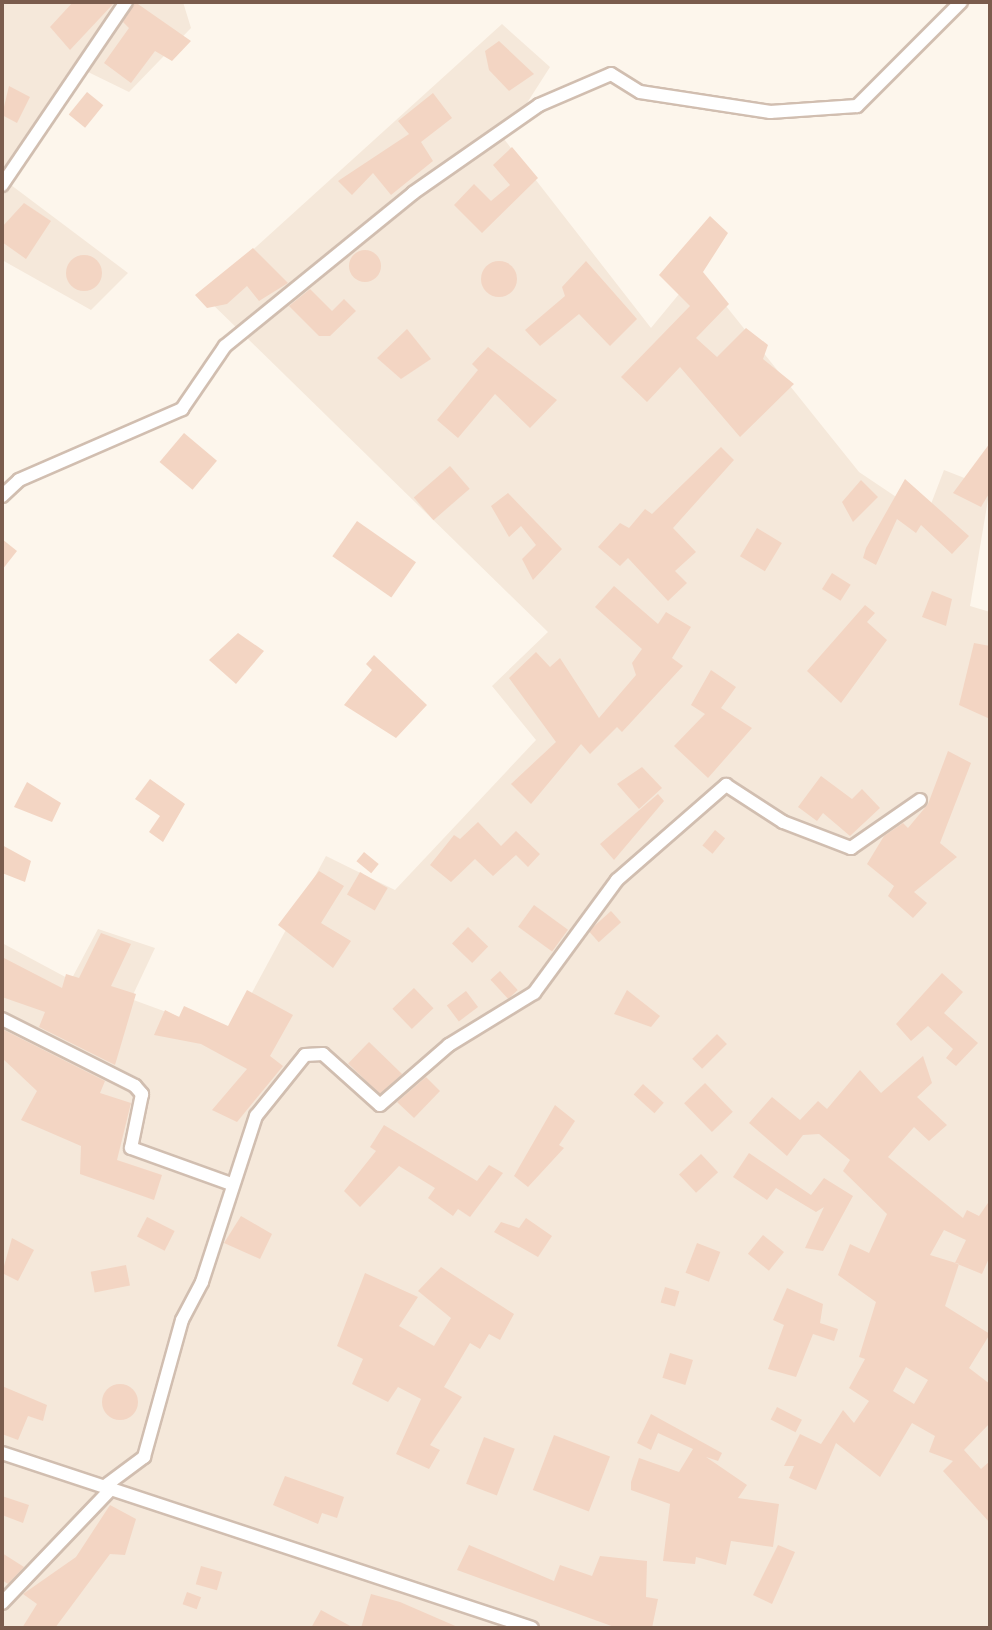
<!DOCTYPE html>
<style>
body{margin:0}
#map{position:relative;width:992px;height:1630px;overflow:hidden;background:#fdf6ec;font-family:"Fira Sans Condensed",sans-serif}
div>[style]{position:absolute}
.residential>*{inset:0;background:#f5e8da}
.building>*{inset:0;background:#f3d5c3;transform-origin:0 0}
.round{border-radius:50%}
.roads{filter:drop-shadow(2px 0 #d1beb0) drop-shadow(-2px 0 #d1beb0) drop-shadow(0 2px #d1beb0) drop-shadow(0 -2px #d1beb0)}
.minor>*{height:12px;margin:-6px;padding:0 6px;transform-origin:6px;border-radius:6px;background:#fff}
span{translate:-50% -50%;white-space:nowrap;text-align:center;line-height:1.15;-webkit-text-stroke:6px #fffaf3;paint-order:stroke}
.frame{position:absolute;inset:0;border:4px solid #7a5c4d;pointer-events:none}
</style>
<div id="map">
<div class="residential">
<i style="clip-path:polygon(2px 2px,183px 2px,191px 28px,129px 92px,86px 71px,7px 182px,128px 273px,91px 310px,2px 260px)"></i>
<i style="clip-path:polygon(502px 24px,550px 67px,504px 139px,651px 328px,698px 271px,859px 472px,926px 517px,944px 470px,990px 488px,970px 606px,990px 612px,990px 1628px,2px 1628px,2px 943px,71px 980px,98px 929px,155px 948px,131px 999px,229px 1035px,326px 856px,395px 890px,536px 740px,492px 686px,548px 632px,203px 295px)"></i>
</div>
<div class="building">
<i style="clip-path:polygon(73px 2px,115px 2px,70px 50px,50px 27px)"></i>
<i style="clip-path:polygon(135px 2px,191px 41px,172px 61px,155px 51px,131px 83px,104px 63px,129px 28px,123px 22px)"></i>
<i style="clip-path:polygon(499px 41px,534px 74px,509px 91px,489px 70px,485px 51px)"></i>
<i style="clip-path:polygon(9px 86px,30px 97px,17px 123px,2px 115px)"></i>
<i style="left:87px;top:92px;width:21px;height:29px;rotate:39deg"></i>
<i style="clip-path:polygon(433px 93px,452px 118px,421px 142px,433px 161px,391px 195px,373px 173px,352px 195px,338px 181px,409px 134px,398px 121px)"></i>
<i style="clip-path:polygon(512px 147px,538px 178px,482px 233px,454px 205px,474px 184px,491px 201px,510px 185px,493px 165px)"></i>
<i style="clip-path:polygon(24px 203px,51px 221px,26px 259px,2px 242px,2px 227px)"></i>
<i style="clip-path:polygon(710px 216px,728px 233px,703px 272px,729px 304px,696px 338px,717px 357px,746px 328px,768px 345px,763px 359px,794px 384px,740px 437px,680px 367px,647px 402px,621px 377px,690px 306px,659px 275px)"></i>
<i style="clip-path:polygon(253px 248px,288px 283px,259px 301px,247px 286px,227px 304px,207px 308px,195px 295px)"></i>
<i class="round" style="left:349px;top:250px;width:32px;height:32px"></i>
<i class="round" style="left:66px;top:255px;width:36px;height:36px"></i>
<i style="clip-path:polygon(586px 261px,637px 319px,610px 346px,579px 314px,540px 346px,525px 330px,565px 296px,562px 287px)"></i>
<i class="round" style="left:481px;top:261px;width:36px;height:36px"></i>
<i style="clip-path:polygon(310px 289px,332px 311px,344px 299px,356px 311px,330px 336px,319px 336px,289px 306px)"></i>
<i style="clip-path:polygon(407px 329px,431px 359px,401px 379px,377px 358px)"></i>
<i style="clip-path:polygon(488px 347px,557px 400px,530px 428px,495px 394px,458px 438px,437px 420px,478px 370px,472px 364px)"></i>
<i style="left:184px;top:433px;width:43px;height:38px;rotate:40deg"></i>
<i style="clip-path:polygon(990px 443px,990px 492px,981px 507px,953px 493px)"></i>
<i style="clip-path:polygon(721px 447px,734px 460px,673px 528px,696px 552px,675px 571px,687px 583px,668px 601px,628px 558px,620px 566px,598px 547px,620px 523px,629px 528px,645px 509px,652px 514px)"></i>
<i style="left:450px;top:466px;width:30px;height:48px;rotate:49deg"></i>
<i style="clip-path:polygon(905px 479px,969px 536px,952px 554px,921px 525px,916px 533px,897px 519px,876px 565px,863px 558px,866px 548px)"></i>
<i style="clip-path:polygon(861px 480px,878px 497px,853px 522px,842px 502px)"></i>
<i style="clip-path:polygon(508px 493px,562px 549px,533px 580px,522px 559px,536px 545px,521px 526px,509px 537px,491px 506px)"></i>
<i style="left:357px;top:521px;width:72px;height:43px;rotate:35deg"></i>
<i style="left:757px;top:528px;width:29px;height:33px;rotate:31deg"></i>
<i style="clip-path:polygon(2px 539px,17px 551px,2px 570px)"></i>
<i style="left:832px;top:573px;width:22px;height:19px;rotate:32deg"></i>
<i style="clip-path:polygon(614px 586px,658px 624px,666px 612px,691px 627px,672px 658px,683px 666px,622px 732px,617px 727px,590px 754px,581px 744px,531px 804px,511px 784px,556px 742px,509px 678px,536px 652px,550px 667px,560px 658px,599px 718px,636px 675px,632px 663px,642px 649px,595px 607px)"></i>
<i style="clip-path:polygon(932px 591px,952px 599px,946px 626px,922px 617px)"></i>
<i style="clip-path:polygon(865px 605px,875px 613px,867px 622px,887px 640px,841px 703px,807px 671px)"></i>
<i style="clip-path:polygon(238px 633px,264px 651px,236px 684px,209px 660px)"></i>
<i style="clip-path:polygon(974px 643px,990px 646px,990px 719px,959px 705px)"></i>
<i style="clip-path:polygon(374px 655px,427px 705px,396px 738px,344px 705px,372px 670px,366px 664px)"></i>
<i style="clip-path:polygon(711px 670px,736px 687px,721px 708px,752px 728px,708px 778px,674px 746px,705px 714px,691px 705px)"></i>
<i style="clip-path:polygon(948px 751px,971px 763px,940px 843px,957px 857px,914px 892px,927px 903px,913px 918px,888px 896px,894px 886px,867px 864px,884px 836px,903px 823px,908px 828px,928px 804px)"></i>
<i style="clip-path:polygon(642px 767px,662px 788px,639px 809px,617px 784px)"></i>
<i style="clip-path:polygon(821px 776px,852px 799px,862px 789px,880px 808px,850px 836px,823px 813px,817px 821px,798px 807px)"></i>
<i style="clip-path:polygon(150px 779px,185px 804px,163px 842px,149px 832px,160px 816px,135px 799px)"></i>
<i style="clip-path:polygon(27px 782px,61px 803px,52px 822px,14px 807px)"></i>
<i style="clip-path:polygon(658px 794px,664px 801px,614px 860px,600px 844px)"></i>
<i style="clip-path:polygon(478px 822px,501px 846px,516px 831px,540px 854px,528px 867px,516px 855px,493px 876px,475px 859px,451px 882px,430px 865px,454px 835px,460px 839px)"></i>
<i style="left:715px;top:830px;width:13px;height:20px;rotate:39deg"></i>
<i style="clip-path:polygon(2px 845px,31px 861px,25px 882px,2px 873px)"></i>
<i style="left:364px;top:852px;width:19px;height:12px;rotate:39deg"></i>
<i style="clip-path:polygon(319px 871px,344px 886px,321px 923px,351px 941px,333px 968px,278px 925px)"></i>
<i style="left:360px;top:872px;width:32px;height:26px;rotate:30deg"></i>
<i style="left:534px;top:905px;width:42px;height:27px;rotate:36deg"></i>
<i style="left:611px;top:911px;width:15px;height:30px;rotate:48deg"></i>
<i style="left:468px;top:927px;width:28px;height:23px;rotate:44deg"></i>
<i style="clip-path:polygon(101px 933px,131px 944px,111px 986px,136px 994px,115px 1065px,39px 1027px,45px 1012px,2px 997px,2px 957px,62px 988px,66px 974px,79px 978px)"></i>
<i style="left:500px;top:971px;width:26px;height:13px;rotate:47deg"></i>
<i style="clip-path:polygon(942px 973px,963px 992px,944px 1013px,978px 1043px,956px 1066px,946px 1058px,953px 1049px,928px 1026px,911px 1041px,896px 1024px)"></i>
<i style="left:414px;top:988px;width:28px;height:30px;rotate:46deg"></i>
<i style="clip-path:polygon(247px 990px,293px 1015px,270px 1056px,283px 1066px,237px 1122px,212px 1110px,247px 1069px,201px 1044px,154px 1035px,165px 1010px,179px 1017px,184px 1006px,228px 1026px)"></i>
<i style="clip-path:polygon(627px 990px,660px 1016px,651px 1027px,614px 1014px)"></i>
<i style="left:466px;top:991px;width:20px;height:24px;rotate:53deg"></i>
<i style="clip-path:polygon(2px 1029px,105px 1081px,100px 1093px,131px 1103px,117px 1160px,162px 1175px,154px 1200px,80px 1174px,81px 1146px,21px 1120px,37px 1091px,2px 1058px)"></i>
<i style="left:717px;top:1034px;width:14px;height:35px;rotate:45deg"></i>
<i style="left:369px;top:1042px;width:46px;height:30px;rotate:44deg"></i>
<i style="clip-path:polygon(evenodd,923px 1056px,932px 1083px,917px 1097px,947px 1125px,929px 1141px,914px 1127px,888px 1157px,963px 1218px,967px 1210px,979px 1216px,990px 1200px,990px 1256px,982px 1274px,955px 1263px,966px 1240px,944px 1230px,930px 1255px,959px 1264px,945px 1306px,990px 1334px,969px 1368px,990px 1384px,990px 1423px,964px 1450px,981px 1469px,990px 1461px,990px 1523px,943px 1471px,953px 1461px,929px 1452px,935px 1436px,912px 1423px,880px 1477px,836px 1443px,816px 1490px,789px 1478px,794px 1466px,784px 1466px,800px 1434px,821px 1444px,843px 1410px,854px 1423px,869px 1401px,849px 1388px,865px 1359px,859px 1357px,876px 1302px,838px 1275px,850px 1244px,869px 1253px,887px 1214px,843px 1171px,850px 1160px,819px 1134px,803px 1135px,787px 1156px,749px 1123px,772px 1097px,800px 1120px,818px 1101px,827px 1109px,860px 1070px,881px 1093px,923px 1056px,906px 1367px,928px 1380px,914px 1404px,893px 1391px,906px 1367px)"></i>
<i style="clip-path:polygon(426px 1077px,440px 1091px,414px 1118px,397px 1102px)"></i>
<i style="left:705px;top:1083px;width:40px;height:29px;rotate:46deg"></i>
<i style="left:643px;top:1084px;width:28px;height:14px;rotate:42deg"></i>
<i style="clip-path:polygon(555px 1105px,575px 1121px,559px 1145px,564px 1148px,528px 1187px,514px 1176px)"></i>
<i style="clip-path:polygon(384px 1125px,477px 1181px,489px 1165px,503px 1173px,470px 1217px,458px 1209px,453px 1216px,428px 1198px,435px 1188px,399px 1166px,360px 1207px,344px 1191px,376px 1151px,370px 1147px)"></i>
<i style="clip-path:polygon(749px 1153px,811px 1195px,824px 1178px,853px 1196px,823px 1251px,805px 1248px,824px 1207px,816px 1212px,776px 1188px,767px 1200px,733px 1177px)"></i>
<i style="left:701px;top:1154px;width:25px;height:30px;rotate:47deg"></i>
<i style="clip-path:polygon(241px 1216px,272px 1234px,260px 1259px,224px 1243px)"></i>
<i style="left:147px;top:1217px;width:31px;height:22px;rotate:27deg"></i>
<i style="clip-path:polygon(526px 1218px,552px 1236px,538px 1257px,494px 1232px,501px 1222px,519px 1228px)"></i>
<i style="left:763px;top:1235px;width:27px;height:24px;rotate:39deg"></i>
<i style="clip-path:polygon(12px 1238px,34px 1250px,18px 1281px,2px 1273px)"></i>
<i style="left:697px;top:1243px;width:25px;height:32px;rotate:21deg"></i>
<i style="left:126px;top:1265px;width:21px;height:36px;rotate:79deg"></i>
<i style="clip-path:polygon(441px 1267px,514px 1314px,500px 1340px,489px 1334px,480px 1349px,470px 1343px,444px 1387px,462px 1397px,430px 1445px,440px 1450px,429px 1469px,396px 1454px,421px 1399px,398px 1387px,388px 1402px,352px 1384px,363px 1359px,337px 1346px,365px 1273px,418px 1297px,399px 1326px,434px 1346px,451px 1318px,418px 1291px)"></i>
<i style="left:665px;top:1287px;width:15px;height:16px;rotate:16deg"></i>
<i style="clip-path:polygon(787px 1288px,823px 1304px,820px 1323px,838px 1329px,834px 1341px,813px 1334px,796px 1377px,768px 1369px,784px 1325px,773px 1320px)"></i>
<i style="left:670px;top:1353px;width:24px;height:26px;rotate:17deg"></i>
<i class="round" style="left:102px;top:1384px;width:36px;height:36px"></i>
<i style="clip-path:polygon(2px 1386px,47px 1405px,43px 1421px,28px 1416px,18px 1440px,2px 1434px)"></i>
<i style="left:777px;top:1407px;width:28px;height:14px;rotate:27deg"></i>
<i style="clip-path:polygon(651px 1414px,722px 1453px,718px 1461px,706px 1457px,747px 1485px,738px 1498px,779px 1504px,773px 1547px,731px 1541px,726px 1565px,696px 1557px,695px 1564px,663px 1561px,670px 1504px,631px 1490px,631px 1482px,639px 1458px,679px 1472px,693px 1449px,658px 1433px,651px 1450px,637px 1443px)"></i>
<i style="left:554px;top:1435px;width:60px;height:59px;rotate:21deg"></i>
<i style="left:484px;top:1437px;width:33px;height:50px;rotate:21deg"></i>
<i style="clip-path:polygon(285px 1476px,344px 1497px,337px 1518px,322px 1513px,318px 1524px,273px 1505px)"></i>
<i style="clip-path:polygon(2px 1496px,29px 1505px,23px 1523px,2px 1515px)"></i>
<i style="clip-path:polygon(110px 1505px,136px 1519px,125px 1555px,110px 1554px,55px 1628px,22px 1628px,37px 1604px,23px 1594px,76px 1557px)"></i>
<i style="clip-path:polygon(469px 1545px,554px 1581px,560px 1565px,592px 1576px,600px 1556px,647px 1561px,646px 1597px,658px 1599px,652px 1628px,617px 1628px,457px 1570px)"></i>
<i style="clip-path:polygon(778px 1545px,795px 1552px,772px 1604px,753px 1595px)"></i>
<i style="clip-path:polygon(2px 1553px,24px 1567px,8px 1584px,2px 1580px)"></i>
<i style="left:201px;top:1566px;width:22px;height:19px;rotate:16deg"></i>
<i style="left:187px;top:1592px;width:15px;height:13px;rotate:20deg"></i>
<i style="clip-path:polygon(371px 1594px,400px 1602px,460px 1628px,361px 1628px)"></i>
<i style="clip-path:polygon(321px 1610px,354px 1628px,311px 1628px)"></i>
</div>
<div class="roads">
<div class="minor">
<i style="left:2px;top:185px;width:221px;rotate:-55.9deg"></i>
<i style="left:2px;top:496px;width:23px;rotate:-43deg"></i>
<i style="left:19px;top:480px;width:178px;rotate:-23.5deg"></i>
<i style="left:182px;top:409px;width:76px;rotate:-55.7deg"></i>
<i style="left:225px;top:346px;width:242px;rotate:-39.1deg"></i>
<i style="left:413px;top:193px;width:154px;rotate:-34.9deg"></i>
<i style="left:539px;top:105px;width:78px;rotate:-23.3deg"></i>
<i style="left:611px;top:74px;width:34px;rotate:32deg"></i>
<i style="left:640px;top:92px;width:132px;rotate:8.7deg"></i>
<i style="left:770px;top:112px;width:87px;rotate:-3.9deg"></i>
<i style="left:857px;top:106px;width:147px;rotate:-45deg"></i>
<i style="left:2px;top:1019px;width:149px;rotate:26.7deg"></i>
<i style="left:135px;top:1086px;width:11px;rotate:49deg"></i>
<i style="left:142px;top:1094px;width:55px;rotate:101.5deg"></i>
<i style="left:131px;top:1148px;width:106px;rotate:19.8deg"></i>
<i style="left:2px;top:1453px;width:558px;rotate:18.27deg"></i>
<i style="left:105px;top:1486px;width:49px;rotate:-36.6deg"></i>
<i style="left:144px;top:1457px;width:142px;rotate:-74.5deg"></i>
<i style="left:182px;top:1320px;width:43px;rotate:-62.2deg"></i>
<i style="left:202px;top:1282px;width:175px;rotate:-72deg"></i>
<i style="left:256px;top:1116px;width:78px;rotate:-51.2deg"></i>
<i style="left:305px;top:1055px;width:18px;rotate:-3deg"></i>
<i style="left:323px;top:1054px;width:76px;rotate:41.8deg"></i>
<i style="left:380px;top:1105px;width:91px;rotate:-41deg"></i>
<i style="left:449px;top:1045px;width:100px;rotate:-31.5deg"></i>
<i style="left:534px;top:993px;width:140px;rotate:-53.7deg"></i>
<i style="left:617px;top:880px;width:145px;rotate:-41.1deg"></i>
<i style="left:726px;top:785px;width:68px;rotate:33deg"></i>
<i style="left:783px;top:822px;width:73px;rotate:20.9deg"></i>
<i style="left:851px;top:848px;width:84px;rotate:-34.8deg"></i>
<i style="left:2px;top:1603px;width:159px;rotate:-46.3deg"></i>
</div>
</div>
<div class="frame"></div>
</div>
